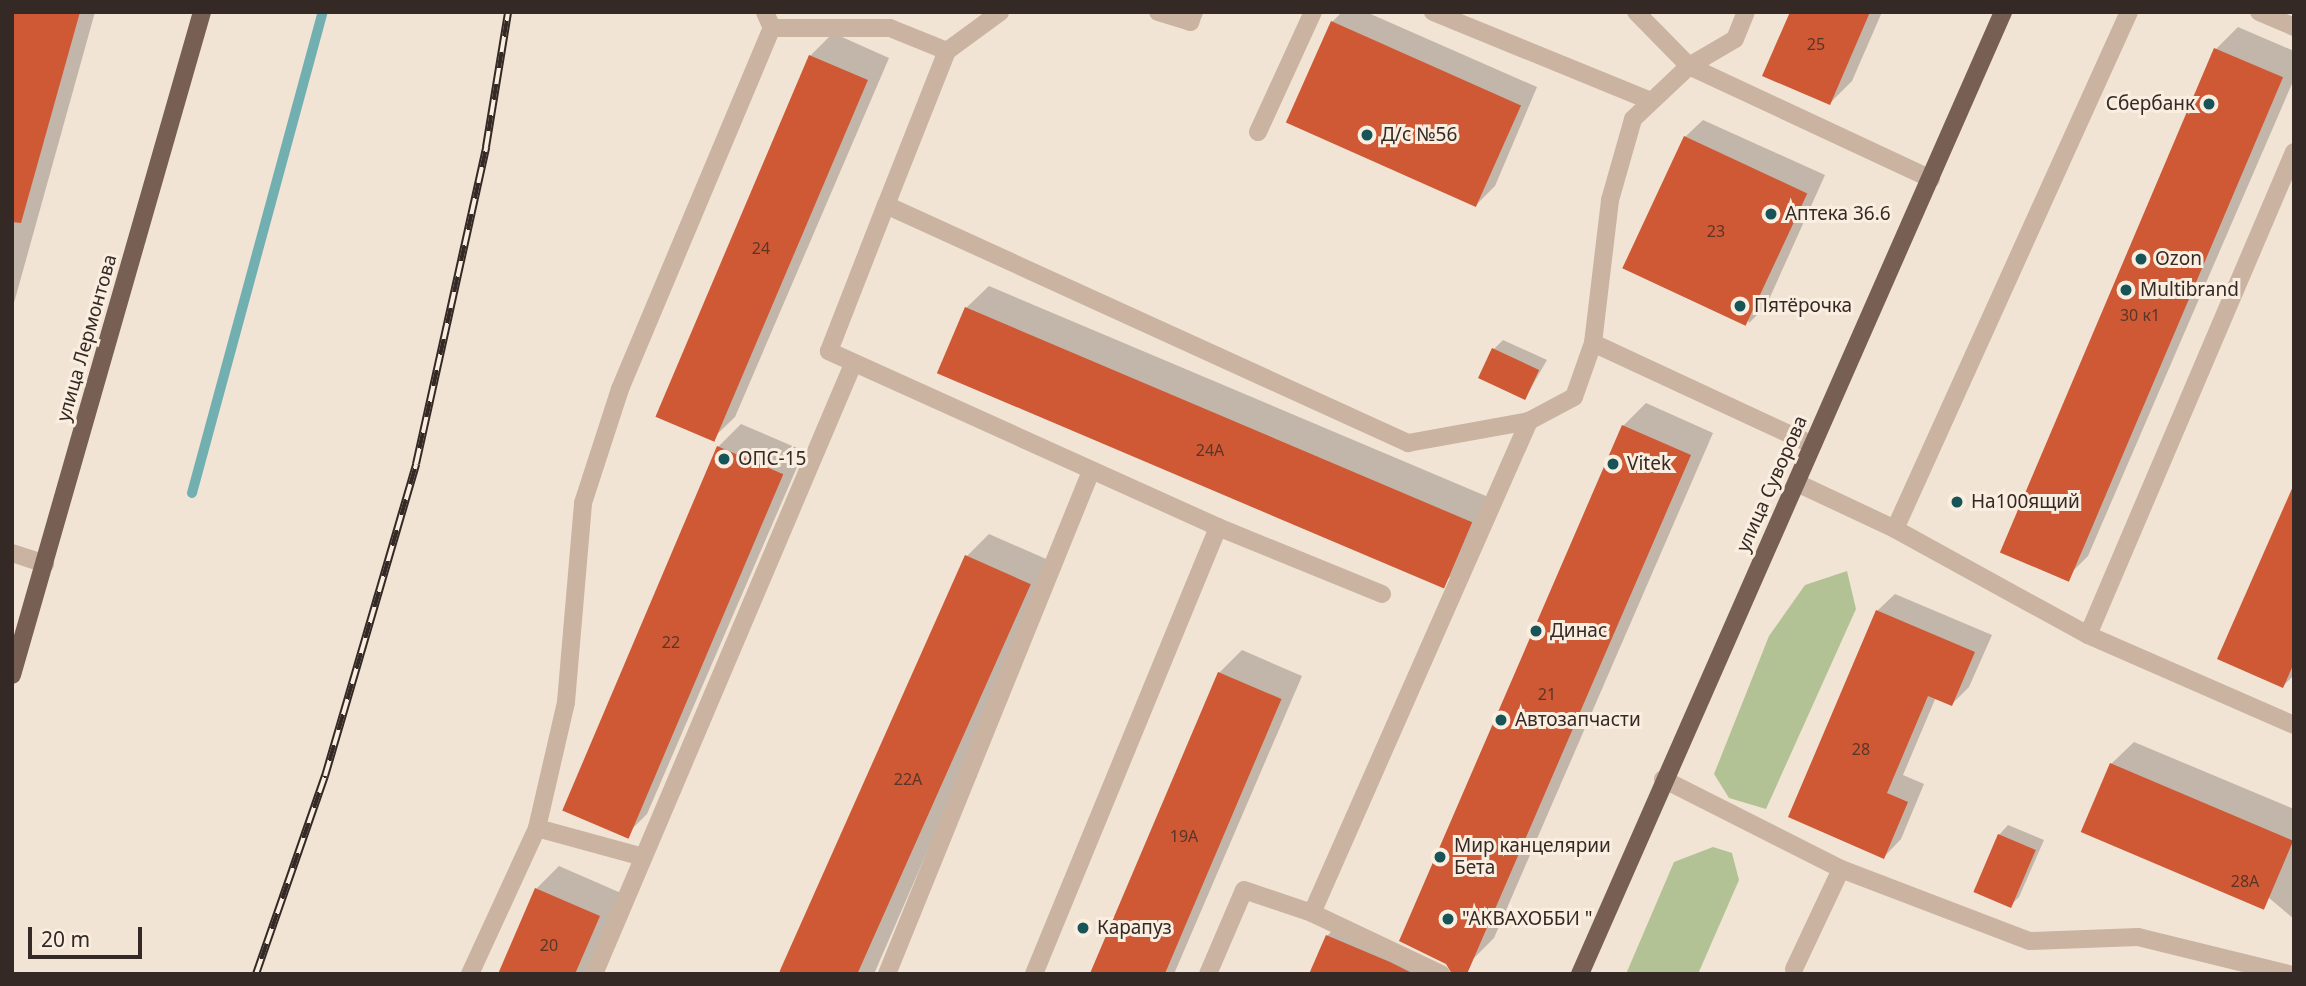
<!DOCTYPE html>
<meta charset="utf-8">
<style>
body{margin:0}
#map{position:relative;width:2306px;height:986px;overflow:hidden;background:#f2e4d4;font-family:"Noto Sans",sans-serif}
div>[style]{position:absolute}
.green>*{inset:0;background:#b3c294}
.shadow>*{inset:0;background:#0003}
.stream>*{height:10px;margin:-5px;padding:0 5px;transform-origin:5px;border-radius:5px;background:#72afb1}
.building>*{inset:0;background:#cf5835;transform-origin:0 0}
.minor>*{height:18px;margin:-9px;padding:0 9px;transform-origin:9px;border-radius:9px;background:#cab3a0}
.major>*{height:18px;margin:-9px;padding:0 9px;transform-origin:9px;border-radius:9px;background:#775f53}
.rail>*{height:8px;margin-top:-4px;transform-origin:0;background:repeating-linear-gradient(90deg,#faeee1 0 16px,#342924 0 32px);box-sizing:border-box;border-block:2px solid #342924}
.dots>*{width:19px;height:19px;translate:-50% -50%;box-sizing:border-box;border:4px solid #faeee1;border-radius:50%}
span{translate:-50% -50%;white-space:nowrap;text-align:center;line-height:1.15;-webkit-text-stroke:6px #faeee1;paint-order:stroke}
.number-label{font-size:16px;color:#5b3528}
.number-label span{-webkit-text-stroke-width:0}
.poi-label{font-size:19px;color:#342924}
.right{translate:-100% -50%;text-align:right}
.left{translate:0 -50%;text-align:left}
.street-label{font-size:19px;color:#342924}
.frame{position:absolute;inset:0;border:14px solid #342924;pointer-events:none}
.scale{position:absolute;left:28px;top:927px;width:114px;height:32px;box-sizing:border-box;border:4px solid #342924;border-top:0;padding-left:9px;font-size:21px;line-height:24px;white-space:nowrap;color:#342924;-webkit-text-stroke:5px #faeee1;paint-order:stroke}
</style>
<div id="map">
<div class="green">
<i style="clip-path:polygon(1847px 571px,1856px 609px,1766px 809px,1729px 798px,1714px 774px,1769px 636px,1805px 585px)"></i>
<i style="clip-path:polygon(1713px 847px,1732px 853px,1739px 880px,1698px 974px,1626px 974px,1674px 862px)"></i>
</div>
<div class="shadow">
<i style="clip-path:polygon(12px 12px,95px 12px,12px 310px)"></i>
<i style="clip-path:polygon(1342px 12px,1366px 12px,1537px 87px,1495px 186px,1477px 204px,1332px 22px)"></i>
<i style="clip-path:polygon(1792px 12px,1882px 12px,1852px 81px,1830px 103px)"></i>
<i style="clip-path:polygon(2238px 27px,2294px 51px,2294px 79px,2088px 556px,2065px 579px,2216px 49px)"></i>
<i style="clip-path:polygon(833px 33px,889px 58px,735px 417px,712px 439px,810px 56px)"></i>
<i style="clip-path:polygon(1703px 120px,1825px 175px,1766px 306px,1749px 323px,1685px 137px)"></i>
<i style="clip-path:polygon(989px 286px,1493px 499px,1466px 562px,1443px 584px,966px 308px)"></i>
<i style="clip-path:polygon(1503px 340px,1547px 360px,1525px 398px,1494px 349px)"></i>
<i style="clip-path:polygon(1646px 403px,1713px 433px,1494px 938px,1472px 960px,1623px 426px)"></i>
<i style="clip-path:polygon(741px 424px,804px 451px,647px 814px,625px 836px,718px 447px)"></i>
<i style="clip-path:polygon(2294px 488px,2294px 675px,2283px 686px)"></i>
<i style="clip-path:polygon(989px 534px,1053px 562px,874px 974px,786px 974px,967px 556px)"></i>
<i style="clip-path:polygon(1895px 594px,1992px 635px,1969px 687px,1952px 704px,1936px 697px,1903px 775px,1924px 784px,1901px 839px,1884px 857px,1877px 611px)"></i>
<i style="clip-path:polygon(1242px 650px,1302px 676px,1174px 974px,1090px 974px,1219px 673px)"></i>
<i style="clip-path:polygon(2134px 742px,2294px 809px,2294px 919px,2111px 764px)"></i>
<i style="clip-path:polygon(2008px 825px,2044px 840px,2019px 897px,2010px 906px,1999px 835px)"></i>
<i style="clip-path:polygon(559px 866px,621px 893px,587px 974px,500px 974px,536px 889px)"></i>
<i style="clip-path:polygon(1341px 922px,1445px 974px,1311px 974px,1327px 936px)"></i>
</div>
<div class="stream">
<i style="left:192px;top:493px;width:499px;rotate:-74.8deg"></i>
</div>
<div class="building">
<i style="clip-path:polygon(12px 12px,80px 12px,21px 223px,12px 222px)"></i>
<i style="clip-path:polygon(1790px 12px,1870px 12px,1830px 105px,1762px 76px)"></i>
<i style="left:1331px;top:21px;width:208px;height:111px;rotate:24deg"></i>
<i style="left:2214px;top:48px;width:75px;height:548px;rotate:23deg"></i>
<i style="left:809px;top:55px;width:64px;height:393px;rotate:23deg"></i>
<i style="left:1684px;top:136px;width:136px;height:146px;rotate:25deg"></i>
<i style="left:965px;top:307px;width:551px;height:72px;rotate:23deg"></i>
<i style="left:1492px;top:348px;width:52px;height:33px;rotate:25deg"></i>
<i style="clip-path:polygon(1622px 425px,1691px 455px,1467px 974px,1452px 974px,1446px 964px,1399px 941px)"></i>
<i style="left:717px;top:446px;width:72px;height:396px;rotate:23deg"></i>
<i style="clip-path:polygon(2294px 484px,2294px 663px,2283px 688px,2217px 659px)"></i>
<i style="left:965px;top:555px;width:72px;height:456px;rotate:24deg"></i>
<i style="clip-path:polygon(1876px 610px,1975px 652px,1952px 706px,1928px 696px,1887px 793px,1908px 802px,1884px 859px,1788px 817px)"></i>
<i style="left:1218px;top:672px;width:69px;height:329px;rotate:23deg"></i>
<i style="left:2110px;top:763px;width:199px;height:75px;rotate:23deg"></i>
<i style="left:1998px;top:834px;width:41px;height:63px;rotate:23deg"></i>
<i style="clip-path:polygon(535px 888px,600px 916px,575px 974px,498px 974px)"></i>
<i style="clip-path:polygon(1326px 935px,1390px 962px,1414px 974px,1309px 974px)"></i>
</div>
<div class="minor">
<i style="left:1158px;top:12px;width:34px;rotate:17deg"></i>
<i style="left:1190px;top:22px;width:11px;rotate:-68deg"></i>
<i style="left:1433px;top:12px;width:235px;rotate:22.2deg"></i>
<i style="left:1636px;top:12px;width:76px;rotate:45.5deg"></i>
<i style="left:1689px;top:66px;width:267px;rotate:25deg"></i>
<i style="left:2259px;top:12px;width:38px;rotate:23deg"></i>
<i style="left:772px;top:28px;width:118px"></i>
<i style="left:890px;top:28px;width:61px;rotate:22deg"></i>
<i style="left:947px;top:51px;width:66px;rotate:-36.3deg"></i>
<i style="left:1258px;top:132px;width:132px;rotate:-65.4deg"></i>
<i style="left:886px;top:205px;width:166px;rotate:-68.4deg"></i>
<i style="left:1593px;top:343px;width:144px;rotate:-83.2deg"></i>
<i style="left:1610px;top:200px;width:84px;rotate:-74.1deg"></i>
<i style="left:1633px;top:119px;width:77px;rotate:-43.4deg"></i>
<i style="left:1689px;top:66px;width:53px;rotate:-30.4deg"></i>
<i style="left:1735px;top:39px;width:29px;rotate:-68deg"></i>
<i style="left:1797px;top:483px;width:108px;rotate:25.1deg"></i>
<i style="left:1895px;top:529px;width:220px;rotate:28.8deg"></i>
<i style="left:2088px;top:635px;width:225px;rotate:23.6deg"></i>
<i style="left:1895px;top:529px;width:567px;rotate:-65.65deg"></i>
<i style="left:12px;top:553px;width:35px;rotate:18deg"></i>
<i style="left:1382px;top:594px;width:177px;rotate:-157.8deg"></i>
<i style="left:1218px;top:527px;width:427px;rotate:-155.7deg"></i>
<i style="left:829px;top:351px;width:157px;rotate:-68.7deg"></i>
<i style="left:886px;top:205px;width:574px;rotate:24.51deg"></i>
<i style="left:1408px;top:443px;width:123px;rotate:-10.3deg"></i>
<i style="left:1529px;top:421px;width:51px;rotate:-28.1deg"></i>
<i style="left:1574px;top:397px;width:57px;rotate:-70.6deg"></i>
<i style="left:1593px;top:343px;width:242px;rotate:24.9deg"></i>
<i style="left:2088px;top:635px;width:525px;rotate:-66.9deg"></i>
<i style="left:1663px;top:779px;width:199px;rotate:26.8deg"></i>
<i style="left:1841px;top:869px;width:202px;rotate:20.9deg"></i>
<i style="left:2030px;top:941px;width:108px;rotate:-2.1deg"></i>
<i style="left:2138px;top:937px;width:155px;rotate:13.8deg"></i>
<i style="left:537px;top:828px;width:110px;rotate:15.3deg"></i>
<i style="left:1312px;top:913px;width:538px;rotate:-66.2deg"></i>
<i style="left:1794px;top:969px;width:110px;rotate:-64.8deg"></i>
<i style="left:470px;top:974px;width:161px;rotate:-65.3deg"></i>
<i style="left:537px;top:828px;width:129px;rotate:-77deg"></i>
<i style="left:566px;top:702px;width:200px;rotate:-85.1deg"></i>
<i style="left:583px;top:503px;width:120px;rotate:-72deg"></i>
<i style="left:620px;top:389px;width:392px;rotate:-67.2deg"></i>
<i style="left:772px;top:28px;width:17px;rotate:-114deg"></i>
<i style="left:594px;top:974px;width:663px;rotate:-66.99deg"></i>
<i style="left:887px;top:974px;width:543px;rotate:-67.92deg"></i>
<i style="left:1034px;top:974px;width:483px;rotate:-67.6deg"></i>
<i style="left:1208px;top:974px;width:91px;rotate:-66.8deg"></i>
<i style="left:1244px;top:890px;width:72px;rotate:18.7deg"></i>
<i style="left:1312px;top:913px;width:143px;rotate:25.3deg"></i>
</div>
<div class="major">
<i style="left:12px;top:675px;width:690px;rotate:-74.01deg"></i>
<i style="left:1580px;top:974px;width:1051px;rotate:-66.26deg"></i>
</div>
<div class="rail">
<i style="left:256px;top:974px;width:210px;rotate:-70.8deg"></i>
<i style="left:325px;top:776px;width:325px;rotate:-73.7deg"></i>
<i style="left:416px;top:464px;width:325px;rotate:-77.5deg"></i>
<i style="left:486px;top:147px;width:137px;rotate:-80.7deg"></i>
</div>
<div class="dots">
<i style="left:2209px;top:104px;background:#175458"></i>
<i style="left:1367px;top:135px;background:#175458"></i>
<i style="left:1771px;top:214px;background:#175458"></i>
<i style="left:2141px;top:259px;background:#175458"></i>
<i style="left:2126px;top:290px;background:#175458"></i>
<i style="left:1740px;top:306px;background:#175458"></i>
<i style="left:724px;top:459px;background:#175458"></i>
<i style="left:1613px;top:464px;background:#175458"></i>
<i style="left:1957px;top:502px;background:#175458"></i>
<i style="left:1536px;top:631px;background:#175458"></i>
<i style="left:1501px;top:720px;background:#175458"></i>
<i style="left:1440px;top:857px;background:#175458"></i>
<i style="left:1448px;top:919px;background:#175458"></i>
<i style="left:1083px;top:928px;background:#175458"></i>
</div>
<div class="number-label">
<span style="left:1816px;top:44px">25</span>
<span style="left:1716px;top:231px">23</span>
<span style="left:761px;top:248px">24</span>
<span style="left:2140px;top:315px">30 к1</span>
<span style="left:1210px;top:450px">24А</span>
<span style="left:671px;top:642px">22</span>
<span style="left:1547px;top:694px">21</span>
<span style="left:1861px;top:749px">28</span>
<span style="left:908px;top:779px">22А</span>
<span style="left:1184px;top:836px">19А</span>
<span style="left:2245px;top:881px">28А</span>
<span style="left:549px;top:945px">20</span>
</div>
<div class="poi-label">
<span class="right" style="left:2195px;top:104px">Сбербанк</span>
<span class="left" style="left:1381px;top:135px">Д/с №56</span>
<span class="left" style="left:1785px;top:214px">Аптека 36.6</span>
<span class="left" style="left:2155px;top:259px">Ozon</span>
<span class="left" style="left:2140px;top:290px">Multibrand</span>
<span class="left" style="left:1754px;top:306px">Пятёрочка</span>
<span class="left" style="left:738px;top:459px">ОПС-15</span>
<span class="left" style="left:1627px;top:464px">Vitek</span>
<span class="left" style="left:1971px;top:502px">На100ящий</span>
<span class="left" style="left:1550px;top:631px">Динас</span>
<span class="left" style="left:1515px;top:720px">Автозапчасти</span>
<span class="left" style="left:1454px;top:857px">Мир канцелярии<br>Бета</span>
<span class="left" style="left:1462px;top:919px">"АКВАХОББИ "</span>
<span class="left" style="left:1097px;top:928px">Карапуз</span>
</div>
<div class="street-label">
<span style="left:87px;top:338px;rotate:-74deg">улица Лермонтова</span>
<span style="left:1772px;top:484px;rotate:-66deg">улица Суворова</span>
</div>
<div class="frame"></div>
<div class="scale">20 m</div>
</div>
